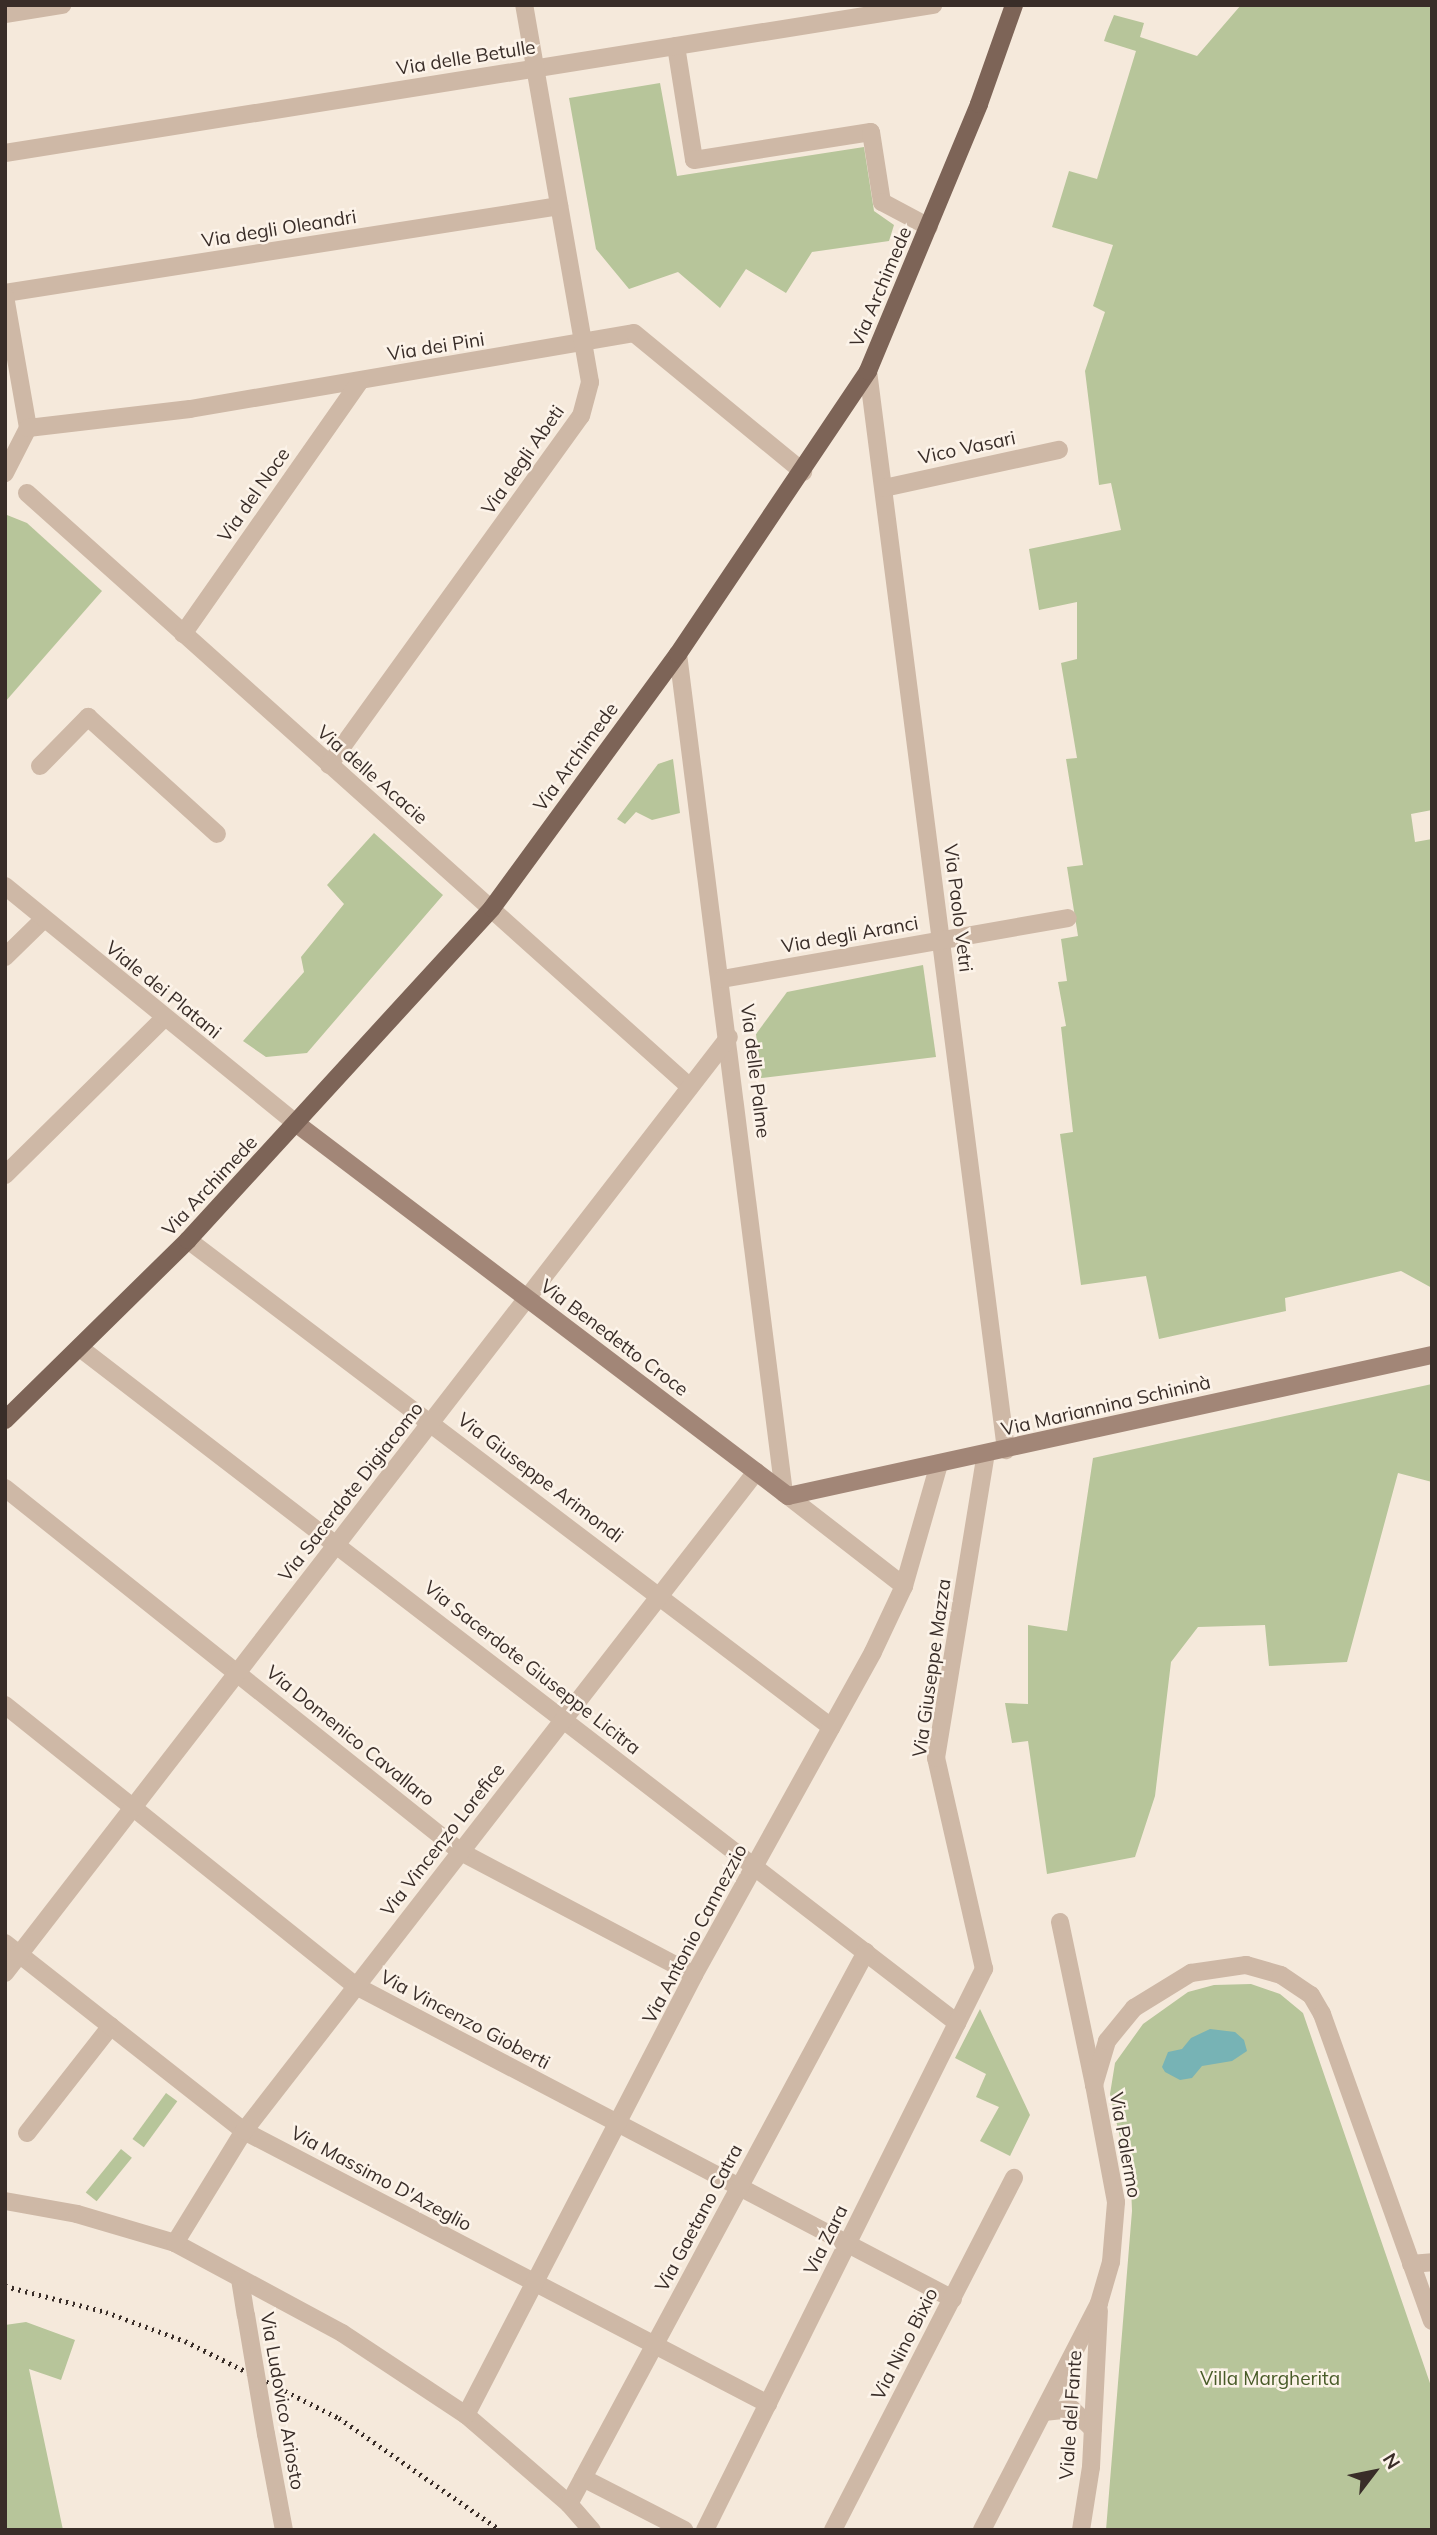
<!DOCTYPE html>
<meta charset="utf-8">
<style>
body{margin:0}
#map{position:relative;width:1437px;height:2535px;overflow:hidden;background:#f5e9db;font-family:Mulish,sans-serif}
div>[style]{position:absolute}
.green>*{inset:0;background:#b7c59a;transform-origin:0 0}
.water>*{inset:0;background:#77b3b5}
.service>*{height:18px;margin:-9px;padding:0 9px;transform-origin:9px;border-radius:9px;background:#ceb8a6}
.minor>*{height:18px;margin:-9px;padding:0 9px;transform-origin:9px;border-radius:9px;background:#ceb8a6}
.tertiary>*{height:18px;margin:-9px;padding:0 9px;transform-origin:9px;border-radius:9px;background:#ceb8a6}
.secondary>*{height:18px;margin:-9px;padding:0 9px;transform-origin:9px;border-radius:9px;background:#a28677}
.primary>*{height:18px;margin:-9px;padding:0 9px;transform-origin:9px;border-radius:9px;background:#7d6457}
.rail>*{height:5px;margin-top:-2.5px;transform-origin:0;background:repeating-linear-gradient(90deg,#392d28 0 2px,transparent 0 7px)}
.minor-bridge>*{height:18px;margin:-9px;padding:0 9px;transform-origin:9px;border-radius:9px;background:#ceb8a6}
span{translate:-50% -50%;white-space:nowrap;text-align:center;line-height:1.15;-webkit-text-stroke:5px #fcf3e9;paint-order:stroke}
.street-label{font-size:19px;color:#392d28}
.park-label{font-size:19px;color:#485b28}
.frame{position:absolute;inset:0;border:7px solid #392d28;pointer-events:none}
.north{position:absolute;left:1339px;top:2437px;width:70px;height:70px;-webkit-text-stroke:5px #fcf3e9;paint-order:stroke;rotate:58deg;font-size:19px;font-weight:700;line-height:28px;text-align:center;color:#392d28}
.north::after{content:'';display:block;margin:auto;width:24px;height:32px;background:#392d28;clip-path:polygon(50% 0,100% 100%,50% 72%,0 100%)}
</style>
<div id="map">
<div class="green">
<i style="clip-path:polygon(1241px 5px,1432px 5px,1432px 810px,1411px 814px,1415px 842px,1432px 839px,1432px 1288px,1401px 1271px,1285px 1298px,1286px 1311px,1159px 1339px,1146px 1276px,1081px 1285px,1060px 1134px,1073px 1132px,1061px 1027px,1066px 1026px,1058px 982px,1067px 981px,1061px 939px,1078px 936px,1067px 867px,1083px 865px,1066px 759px,1077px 758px,1061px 663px,1077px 659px,1077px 602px,1039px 610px,1029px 549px,1121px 530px,1111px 483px,1099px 485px,1085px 371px,1105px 312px,1093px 306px,1113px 245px,1052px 227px,1069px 171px,1097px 179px,1136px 51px,1104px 41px,1107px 32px,1114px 15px,1144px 23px,1140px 37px,1197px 56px)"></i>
<i style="clip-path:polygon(660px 83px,677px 176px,864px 147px,874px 211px,894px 225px,889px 241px,812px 252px,786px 293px,746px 269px,720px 308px,678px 272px,629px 289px,596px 249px,569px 98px)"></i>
<i style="clip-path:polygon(7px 515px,27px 523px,102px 591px,5px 702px)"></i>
<i style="clip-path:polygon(673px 759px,680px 813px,652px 820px,636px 812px,625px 824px,617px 819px,658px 764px)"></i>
<i style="clip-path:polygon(374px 833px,443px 895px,307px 1053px,266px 1057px,243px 1041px,304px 972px,301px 957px,344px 904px,327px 885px)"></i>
<i style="clip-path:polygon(923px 965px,936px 1057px,761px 1078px,756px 1034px,787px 992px)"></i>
<i style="clip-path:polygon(1432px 1384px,1432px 1482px,1398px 1473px,1347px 1662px,1269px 1666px,1265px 1625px,1198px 1627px,1171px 1662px,1155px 1796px,1135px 1857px,1047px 1874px,1028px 1741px,1012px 1743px,1005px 1703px,1028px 1704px,1028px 1625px,1067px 1631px,1093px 1458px)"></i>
<i style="clip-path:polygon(1251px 1984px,1280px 1994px,1303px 2013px,1432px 2389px,1432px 2530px,1106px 2530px,1132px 2211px,1131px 2186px,1110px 2094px,1115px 2063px,1143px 2024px,1188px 1992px,1214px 1985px)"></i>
<i style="clip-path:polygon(980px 2009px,1030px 2115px,1010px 2156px,980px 2141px,999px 2107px,976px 2097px,986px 2074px,955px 2058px)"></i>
<i style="left:166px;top:2093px;width:14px;height:57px;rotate:36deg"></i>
<i style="left:121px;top:2149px;width:14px;height:56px;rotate:39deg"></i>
<i style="clip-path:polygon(26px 2322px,75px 2340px,61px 2380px,29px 2369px,63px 2530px,5px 2530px,5px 2325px)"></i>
</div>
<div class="water">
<i style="clip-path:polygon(1210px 2029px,1235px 2032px,1244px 2040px,1247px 2051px,1232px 2061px,1202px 2066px,1192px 2078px,1180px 2080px,1165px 2072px,1162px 2067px,1168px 2052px,1182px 2049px,1191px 2038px)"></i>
</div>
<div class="service">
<i style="left:676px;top:46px;width:115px;rotate:81deg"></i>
<i style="left:694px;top:160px;width:179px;rotate:-9deg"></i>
<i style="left:871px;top:132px;width:71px;rotate:81.1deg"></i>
<i style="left:882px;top:202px;width:53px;rotate:28deg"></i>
<i style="left:40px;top:766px;width:69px;rotate:-45.6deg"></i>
<i style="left:88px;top:717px;width:174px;rotate:42.2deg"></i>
<i style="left:1060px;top:1922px;width:167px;rotate:78.2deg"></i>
<i style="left:27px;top:2133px;width:136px;rotate:-51.9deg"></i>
</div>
<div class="minor">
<i style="left:5px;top:14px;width:58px;rotate:-9deg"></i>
<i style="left:5px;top:153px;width:940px;rotate:-9.06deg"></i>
<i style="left:5px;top:293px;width:561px;rotate:-8.92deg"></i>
<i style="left:5px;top:296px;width:134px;rotate:80.1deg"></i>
<i style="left:28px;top:428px;width:51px;rotate:117.1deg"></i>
<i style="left:868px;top:371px;width:1088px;rotate:82.71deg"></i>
<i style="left:28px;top:428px;width:163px;rotate:-6.7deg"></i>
<i style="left:190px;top:409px;width:450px;rotate:-9.7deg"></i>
<i style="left:634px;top:333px;width:219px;rotate:39.4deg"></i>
<i style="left:884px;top:488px;width:179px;rotate:-12.3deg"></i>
<i style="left:27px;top:493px;width:890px;rotate:41.86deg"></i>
<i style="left:183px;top:634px;width:309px;rotate:-55deg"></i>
<i style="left:678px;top:654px;width:846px;rotate:82.8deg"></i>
<i style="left:329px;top:765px;width:430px;rotate:-54.2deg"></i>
<i style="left:581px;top:416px;width:35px;rotate:-75deg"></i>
<i style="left:590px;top:382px;width:383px;rotate:-99.9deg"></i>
<i style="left:5px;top:957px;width:54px;rotate:-44.3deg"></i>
<i style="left:722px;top:979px;width:351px;rotate:-10deg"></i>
<i style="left:5px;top:1175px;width:223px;rotate:-44.6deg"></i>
<i style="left:188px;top:1240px;width:807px;rotate:37.14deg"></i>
<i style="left:80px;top:1348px;width:1107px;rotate:37.58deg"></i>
<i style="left:5px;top:1488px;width:583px;rotate:38.6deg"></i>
<i style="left:461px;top:1852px;width:263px;rotate:27.8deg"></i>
<i style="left:788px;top:1496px;width:147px;rotate:37.8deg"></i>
<i style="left:5px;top:1705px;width:450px;rotate:38.7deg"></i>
<i style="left:356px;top:1986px;width:674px;rotate:27.67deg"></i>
<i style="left:5px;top:1943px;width:304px;rotate:38.2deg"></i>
<i style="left:244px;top:2131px;width:591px;rotate:27.52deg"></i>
<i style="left:5px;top:1973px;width:1183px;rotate:-52.28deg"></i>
<i style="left:5px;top:2201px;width:73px;rotate:10.2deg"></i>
<i style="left:77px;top:2214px;width:102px;rotate:16.5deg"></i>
<i style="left:175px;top:2243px;width:190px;rotate:28.3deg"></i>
<i style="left:342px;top:2333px;width:149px;rotate:33.5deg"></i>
<i style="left:466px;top:2415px;width:136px;rotate:40.8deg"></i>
<i style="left:569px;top:2504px;width:35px;rotate:49deg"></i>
<i style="left:175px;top:2243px;width:132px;rotate:-58.4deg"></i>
<i style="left:244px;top:2131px;width:835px;rotate:-52.16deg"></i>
<i style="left:1411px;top:2264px;width:21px;rotate:-5deg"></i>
<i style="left:240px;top:2279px;width:36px;rotate:81deg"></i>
<i style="left:1044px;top:2412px;width:28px;rotate:-6deg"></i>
<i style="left:1072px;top:2409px;width:29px;rotate:44deg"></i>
<i style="left:466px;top:2415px;width:496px;rotate:-62.6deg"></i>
<i style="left:694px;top:1975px;width:369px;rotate:-61deg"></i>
<i style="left:873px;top:1652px;width:73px;rotate:-64.8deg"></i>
<i style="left:904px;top:1586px;width:127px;rotate:-74deg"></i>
<i style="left:266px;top:2434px;width:98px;rotate:79.4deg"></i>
<i style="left:583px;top:2478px;width:114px;rotate:27.2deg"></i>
<i style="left:569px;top:2504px;width:627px;rotate:-61.72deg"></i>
<i style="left:705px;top:2530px;width:627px;rotate:-63.56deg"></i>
<i style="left:984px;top:1969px;width:216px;rotate:-102.8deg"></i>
<i style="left:936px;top:1758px;width:308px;rotate:-80.7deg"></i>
<i style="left:833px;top:2530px;width:396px;rotate:-62.8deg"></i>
<i style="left:982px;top:2530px;width:255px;rotate:-62.7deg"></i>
<i style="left:1099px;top:2303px;width:43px;rotate:-73.7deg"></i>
<i style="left:1111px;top:2262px;width:60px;rotate:-85.2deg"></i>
<i style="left:1116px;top:2202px;width:119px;rotate:-100.6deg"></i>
<i style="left:1094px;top:2085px;width:46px;rotate:-73.5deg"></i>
<i style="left:1107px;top:2041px;width:43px;rotate:-50.7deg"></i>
<i style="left:1134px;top:2008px;width:67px;rotate:-31.6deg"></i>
<i style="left:1191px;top:1973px;width:56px;rotate:-8.3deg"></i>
<i style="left:1246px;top:1965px;width:36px;rotate:16deg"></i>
<i style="left:1281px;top:1975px;width:36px;rotate:34deg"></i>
<i style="left:1311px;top:1995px;width:22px;rotate:60deg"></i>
<i style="left:1322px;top:2014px;width:326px;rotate:70.3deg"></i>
<i style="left:1081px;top:2530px;width:64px;rotate:-81deg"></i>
<i style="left:1091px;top:2467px;width:157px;rotate:-87.1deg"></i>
</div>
<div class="tertiary">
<i style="left:5px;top:886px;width:377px;rotate:39.2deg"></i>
</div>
<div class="secondary">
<i style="left:297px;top:1124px;width:616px;rotate:37.15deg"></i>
<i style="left:788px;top:1496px;width:659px;rotate:-12.35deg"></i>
</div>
<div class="primary">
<i style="left:5px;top:1420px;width:257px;rotate:-44.5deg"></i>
<i style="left:188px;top:1240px;width:450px;rotate:-47.5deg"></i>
<i style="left:492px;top:908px;width:315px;rotate:-53.8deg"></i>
<i style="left:678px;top:654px;width:341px;rotate:-56.1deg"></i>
<i style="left:868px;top:371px;width:289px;rotate:-67.4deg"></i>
<i style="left:979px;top:104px;width:105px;rotate:-70.5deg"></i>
</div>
<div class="rail">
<i style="left:5px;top:2286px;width:104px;rotate:14.4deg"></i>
<i style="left:106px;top:2312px;width:84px;rotate:20.2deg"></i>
<i style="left:185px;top:2341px;width:172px;rotate:26.6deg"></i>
<i style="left:339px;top:2418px;width:196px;rotate:34.8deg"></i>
</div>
<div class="minor-bridge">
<i style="left:246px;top:2315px;width:121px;rotate:80.5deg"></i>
</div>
<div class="street-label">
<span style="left:466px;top:58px;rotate:-9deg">Via delle Betulle</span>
<span style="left:279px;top:229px;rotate:-9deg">Via degli Oleandri</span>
<span style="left:881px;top:287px;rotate:-67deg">Via Archimede</span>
<span style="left:436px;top:347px;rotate:-9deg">Via dei Pini</span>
<span style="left:967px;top:448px;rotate:-12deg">Vico Vasari</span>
<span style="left:523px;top:460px;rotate:-55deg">Via degli Abeti</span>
<span style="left:254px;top:495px;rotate:-55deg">Via del Noce</span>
<span style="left:576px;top:757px;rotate:-54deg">Via Archimede</span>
<span style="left:372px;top:775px;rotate:41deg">Via delle Acacie</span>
<span style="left:958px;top:908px;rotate:83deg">Via Paolo Vetri</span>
<span style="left:850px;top:935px;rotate:-10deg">Via degli Aranci</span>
<span style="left:163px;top:990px;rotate:39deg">Viale dei Platani</span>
<span style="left:755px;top:1071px;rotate:83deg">Via delle Palme</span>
<span style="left:210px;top:1186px;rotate:-47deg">Via Archimede</span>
<span style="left:614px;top:1338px;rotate:37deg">Via Benedetto Croce</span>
<span style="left:1106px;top:1406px;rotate:-13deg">Via Mariannina Schininà</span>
<span style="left:540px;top:1478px;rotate:37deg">Via Giuseppe Arimondi</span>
<span style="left:351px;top:1492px;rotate:-52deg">Via Sacerdote Digiacomo</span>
<span style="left:532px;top:1668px;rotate:38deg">Via Sacerdote Giuseppe Licitra</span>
<span style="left:932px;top:1668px;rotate:-82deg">Via Giuseppe Mazza</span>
<span style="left:350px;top:1736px;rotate:39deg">Via Domenico Cavallaro</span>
<span style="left:443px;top:1840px;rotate:-52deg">Via Vincenzo Lorefice</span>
<span style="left:695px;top:1934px;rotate:-62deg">Via Antonio Cannezzio</span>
<span style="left:465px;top:2020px;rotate:28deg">Via Vincenzo Gioberti</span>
<span style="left:1125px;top:2145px;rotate:80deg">Via Palermo</span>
<span style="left:381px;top:2179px;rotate:28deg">Via Massimo D'Azeglio</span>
<span style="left:699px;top:2218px;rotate:-62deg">Via Gaetano Catra</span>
<span style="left:826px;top:2240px;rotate:-64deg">Via Zara</span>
<span style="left:905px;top:2344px;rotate:-63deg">Via Nino Bixio</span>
<span style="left:282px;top:2401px;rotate:80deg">Via Ludovico Ariosto</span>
<span style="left:1071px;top:2415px;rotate:-86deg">Viale del Fante</span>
</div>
<div class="park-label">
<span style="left:1270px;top:2379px">Villa Margherita</span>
</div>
<div class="frame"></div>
<div class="north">N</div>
</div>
